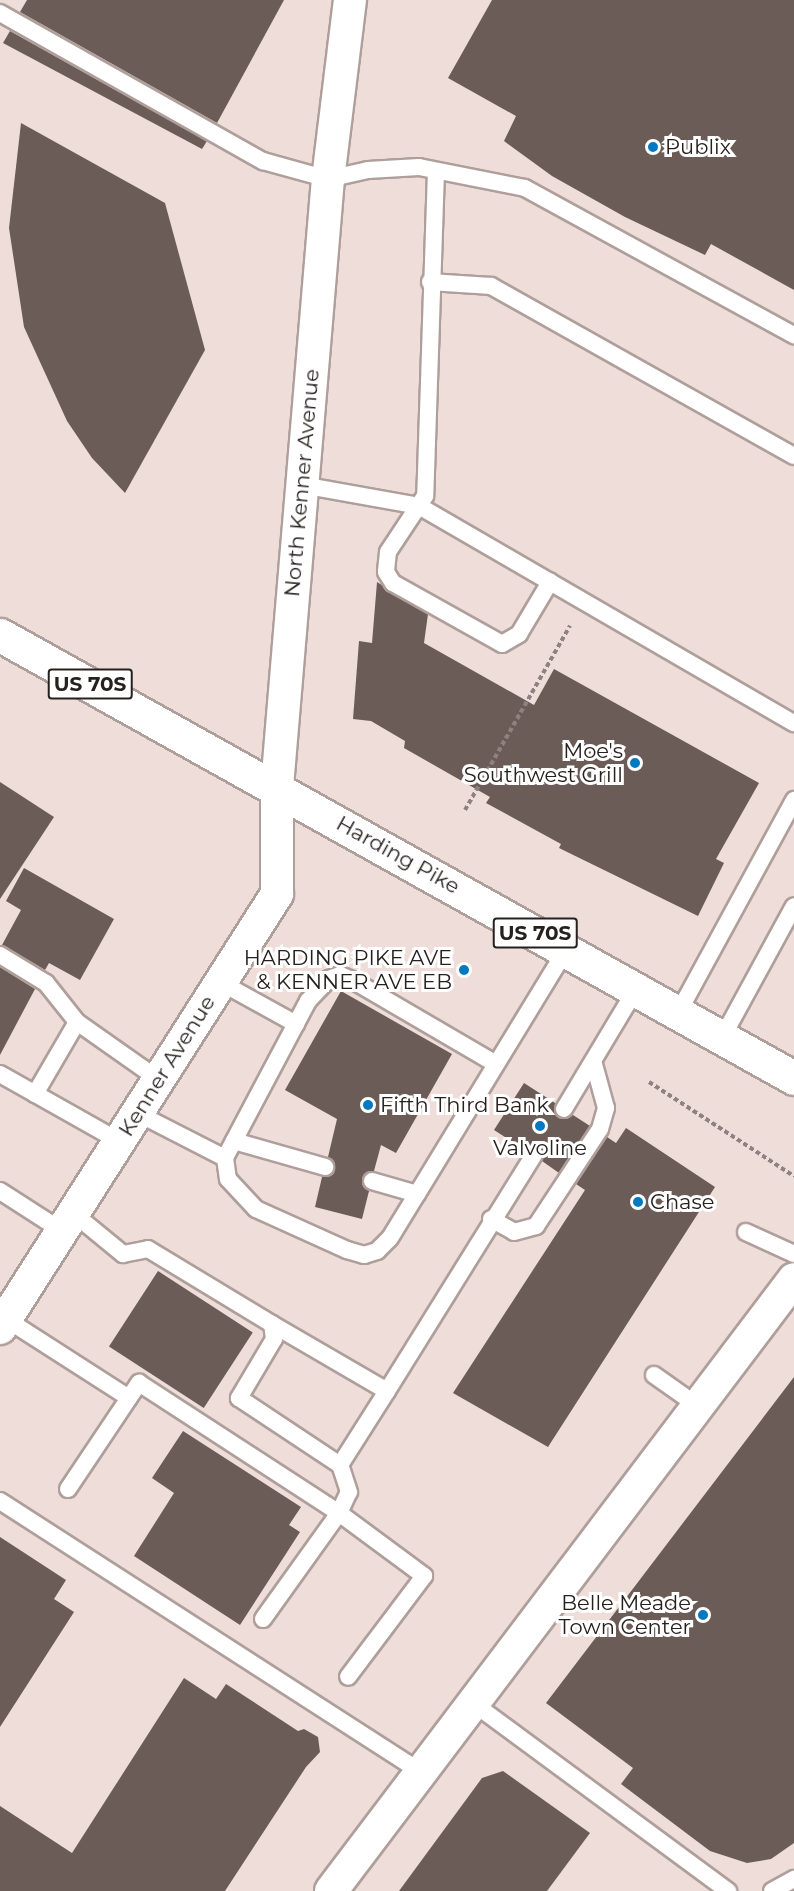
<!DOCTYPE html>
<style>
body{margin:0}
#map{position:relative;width:794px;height:1891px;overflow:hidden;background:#eeddd9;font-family:Montserrat,sans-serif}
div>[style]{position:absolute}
.building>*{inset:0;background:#6b5c58;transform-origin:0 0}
.path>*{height:4px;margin-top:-2px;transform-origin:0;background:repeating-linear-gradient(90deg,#8e8280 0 4.5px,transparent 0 7.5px)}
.roads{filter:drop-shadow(2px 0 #af9f9b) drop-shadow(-2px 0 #af9f9b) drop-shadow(0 2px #af9f9b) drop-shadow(0 -2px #af9f9b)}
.service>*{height:16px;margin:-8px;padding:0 8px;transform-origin:8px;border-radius:8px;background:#fff}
.minor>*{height:32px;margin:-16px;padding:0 16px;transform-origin:16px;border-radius:16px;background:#fff}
.primary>*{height:33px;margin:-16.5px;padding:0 16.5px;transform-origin:16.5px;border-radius:16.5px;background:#fff}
.dots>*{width:16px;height:16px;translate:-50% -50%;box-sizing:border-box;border:3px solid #fff;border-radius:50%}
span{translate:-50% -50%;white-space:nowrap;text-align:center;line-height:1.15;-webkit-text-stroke:6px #fff;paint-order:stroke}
.shield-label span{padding:2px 4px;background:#fff;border:2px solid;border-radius:4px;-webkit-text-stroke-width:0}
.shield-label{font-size:20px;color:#26201f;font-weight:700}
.poi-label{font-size:21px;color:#26201f}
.left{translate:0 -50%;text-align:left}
.right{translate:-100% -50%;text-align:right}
.street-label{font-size:21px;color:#26201f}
</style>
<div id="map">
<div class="building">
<i style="clip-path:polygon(27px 0,284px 0,217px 123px,20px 12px)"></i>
<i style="clip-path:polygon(492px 0,794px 0,794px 290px,711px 244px,705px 255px,625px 217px,552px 176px,504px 141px,516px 116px,448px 78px)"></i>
<i style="clip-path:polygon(10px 31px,207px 141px,202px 149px,3px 43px)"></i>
<i style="clip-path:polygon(21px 123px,165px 203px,205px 350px,125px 493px,92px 458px,67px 421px,24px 327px,9px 228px)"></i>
<i style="clip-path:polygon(377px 582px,428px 614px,424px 643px,534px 705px,554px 669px,759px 783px,716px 859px,724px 863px,698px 916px,559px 848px,561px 844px,486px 803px,490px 797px,404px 748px,405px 741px,371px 721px,353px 719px,359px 641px,372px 643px)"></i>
<i style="clip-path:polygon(0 782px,54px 817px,0 899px)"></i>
<i style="clip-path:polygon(24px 868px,114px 919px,80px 980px,49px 963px,45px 970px,2px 945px,21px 910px,6px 901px)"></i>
<i style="clip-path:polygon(0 967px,35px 989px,0 1055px)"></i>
<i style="clip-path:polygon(341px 991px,452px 1054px,396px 1153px,381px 1145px,374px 1171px,362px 1178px,362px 1184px,369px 1191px,362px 1219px,315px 1207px,322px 1177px,332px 1175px,335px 1169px,328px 1157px,337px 1119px,285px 1090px)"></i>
<i style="clip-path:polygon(524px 1083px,555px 1103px,558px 1118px,564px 1119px,573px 1115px,590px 1126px,559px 1173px,542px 1161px,539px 1147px,525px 1150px,494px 1130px)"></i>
<i style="clip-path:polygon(626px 1128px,715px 1187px,548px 1447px,453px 1393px,585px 1190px,576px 1184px,607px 1137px,616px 1143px)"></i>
<i style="left:158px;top:1271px;width:113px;height:90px;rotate:33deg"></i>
<i style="clip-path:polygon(794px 1377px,794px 1843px,771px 1859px,747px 1863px,710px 1851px,621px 1784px,633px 1768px,546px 1703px)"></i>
<i style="clip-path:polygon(183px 1431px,301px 1507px,289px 1525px,300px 1532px,240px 1625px,134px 1556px,174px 1493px,152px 1478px)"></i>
<i style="clip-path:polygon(0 1537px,66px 1580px,54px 1599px,74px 1612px,0 1727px)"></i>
<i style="clip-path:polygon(184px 1678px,216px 1699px,226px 1684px,298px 1731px,304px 1729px,318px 1737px,320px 1752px,306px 1767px,225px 1891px,0 1891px,0 1806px,72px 1853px)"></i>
<i style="clip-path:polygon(503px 1771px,590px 1833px,547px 1891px,399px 1891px,482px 1778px)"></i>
</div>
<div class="path">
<i style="left:465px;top:810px;width:212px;rotate:-60.3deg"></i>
<i style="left:649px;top:1082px;width:173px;rotate:33deg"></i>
</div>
<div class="roads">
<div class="service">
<i style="left:0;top:13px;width:302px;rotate:29.4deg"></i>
<i style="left:263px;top:161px;width:67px;rotate:15.5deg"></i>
<i style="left:328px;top:179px;width:41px;rotate:-12.7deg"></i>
<i style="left:368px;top:170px;width:51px;rotate:-3.4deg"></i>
<i style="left:419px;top:167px;width:108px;rotate:11.2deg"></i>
<i style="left:525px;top:188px;width:307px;rotate:28.7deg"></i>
<i style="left:436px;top:171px;width:325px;rotate:91.9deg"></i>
<i style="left:425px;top:496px;width:67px;rotate:123.5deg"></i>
<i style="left:388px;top:552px;width:20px;rotate:96deg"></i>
<i style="left:386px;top:572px;width:13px;rotate:58deg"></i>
<i style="left:393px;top:583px;width:125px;rotate:29.2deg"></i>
<i style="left:502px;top:644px;width:20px;rotate:-30deg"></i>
<i style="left:519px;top:634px;width:61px;rotate:-59.2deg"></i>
<i style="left:430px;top:282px;width:61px;rotate:3.8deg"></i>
<i style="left:491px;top:286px;width:347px;rotate:29.3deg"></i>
<i style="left:302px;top:485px;width:119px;rotate:10.2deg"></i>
<i style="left:419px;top:506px;width:433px;rotate:30.1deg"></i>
<i style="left:0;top:955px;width:54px;rotate:31.3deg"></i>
<i style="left:46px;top:983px;width:50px;rotate:51.5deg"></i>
<i style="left:77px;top:1022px;width:99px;rotate:35.1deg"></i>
<i style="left:220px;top:982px;width:87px;rotate:28.9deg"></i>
<i style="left:678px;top:1013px;width:243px;rotate:-61.4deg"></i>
<i style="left:722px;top:1038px;width:150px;rotate:-61.4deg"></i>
<i style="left:496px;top:1064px;width:167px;rotate:-149.7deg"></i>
<i style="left:352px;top:980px;width:13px;rotate:-157deg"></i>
<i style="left:340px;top:975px;width:12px;rotate:160deg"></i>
<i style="left:329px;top:979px;width:30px;rotate:134deg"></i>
<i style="left:308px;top:1001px;width:178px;rotate:117.9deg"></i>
<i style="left:225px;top:1158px;width:21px;rotate:82deg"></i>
<i style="left:228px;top:1179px;width:41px;rotate:47deg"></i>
<i style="left:256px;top:1209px;width:100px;rotate:24.3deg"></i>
<i style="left:347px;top:1250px;width:18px;rotate:16deg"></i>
<i style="left:364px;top:1255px;width:14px;rotate:-17deg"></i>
<i style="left:377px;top:1251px;width:18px;rotate:-45deg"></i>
<i style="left:390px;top:1238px;width:52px;rotate:-58.5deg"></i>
<i style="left:417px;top:1194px;width:286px;rotate:-58.6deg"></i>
<i style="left:0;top:1074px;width:137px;rotate:29.4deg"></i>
<i style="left:35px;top:1094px;width:83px;rotate:-59.7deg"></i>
<i style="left:564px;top:1109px;width:140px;rotate:-59deg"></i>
<i style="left:137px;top:1113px;width:99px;rotate:27.1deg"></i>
<i style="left:234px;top:1141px;width:95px;rotate:15.9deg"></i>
<i style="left:372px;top:1181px;width:47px;rotate:16.1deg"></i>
<i style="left:0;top:1191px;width:74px;rotate:32.8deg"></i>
<i style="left:73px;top:1213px;width:65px;rotate:39.4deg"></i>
<i style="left:123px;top:1254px;width:25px;rotate:-11deg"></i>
<i style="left:148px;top:1249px;width:145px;rotate:31.2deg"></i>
<i style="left:272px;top:1324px;width:15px;rotate:82deg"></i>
<i style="left:274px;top:1339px;width:69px;rotate:120.7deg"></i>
<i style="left:239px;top:1398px;width:121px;rotate:33.6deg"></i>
<i style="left:340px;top:1465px;width:88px;rotate:-57.6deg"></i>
<i style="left:387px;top:1391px;width:133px;rotate:-149.8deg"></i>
<i style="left:491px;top:1219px;width:26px;rotate:29deg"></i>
<i style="left:514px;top:1232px;width:23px;rotate:-15deg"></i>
<i style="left:536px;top:1226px;width:116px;rotate:-56.6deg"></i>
<i style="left:600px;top:1129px;width:22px;rotate:-74deg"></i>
<i style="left:606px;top:1108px;width:46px;rotate:-105.3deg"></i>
<i style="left:746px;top:1232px;width:53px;rotate:24.6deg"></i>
<i style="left:6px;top:1319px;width:146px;rotate:32.7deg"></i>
<i style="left:654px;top:1375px;width:54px;rotate:35.2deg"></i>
<i style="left:387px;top:1391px;width:277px;rotate:-58.1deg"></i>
<i style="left:68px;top:1489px;width:128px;rotate:-56.2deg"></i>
<i style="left:139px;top:1383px;width:239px;rotate:33deg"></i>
<i style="left:339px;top:1513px;width:106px;rotate:36.5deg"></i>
<i style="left:424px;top:1576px;width:126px;rotate:127deg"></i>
<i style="left:0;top:1501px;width:501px;rotate:32.77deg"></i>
<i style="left:263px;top:1619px;width:130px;rotate:-54.4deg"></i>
<i style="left:339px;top:1513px;width:23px;rotate:-65deg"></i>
<i style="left:349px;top:1492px;width:28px;rotate:-108deg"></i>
<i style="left:473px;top:1703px;width:317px;rotate:36.4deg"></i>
<i style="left:772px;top:1891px;width:25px;rotate:-29deg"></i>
</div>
<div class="minor">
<i style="left:0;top:1328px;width:515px;rotate:-57.45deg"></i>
<i style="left:277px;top:894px;width:107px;rotate:-90deg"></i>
<i style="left:277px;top:787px;width:610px;rotate:-85.21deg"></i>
<i style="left:328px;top:179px;width:180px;rotate:-83deg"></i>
<i style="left:331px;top:1891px;width:767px;rotate:-52.89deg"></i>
</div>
<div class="primary">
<i style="left:0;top:635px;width:909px;rotate:29.16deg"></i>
</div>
</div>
<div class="dots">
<i style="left:653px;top:147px;background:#0079c2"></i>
<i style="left:635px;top:763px;background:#0079c2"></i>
<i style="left:464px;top:970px;background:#0079c2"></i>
<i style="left:368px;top:1105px;background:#0079c2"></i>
<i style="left:540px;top:1126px;background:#0079c2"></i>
<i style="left:638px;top:1202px;background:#0079c2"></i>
<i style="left:703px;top:1615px;background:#0079c2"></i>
</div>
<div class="shield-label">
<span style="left:90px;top:684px">US 70S</span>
<span style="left:535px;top:933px">US 70S</span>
</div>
<div class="poi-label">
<span class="left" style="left:665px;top:147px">Publix</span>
<span class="right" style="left:623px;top:763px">Moe's<br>Southwest Grill</span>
<span class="right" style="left:452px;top:970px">HARDING PIKE AVE<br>&amp; KENNER AVE EB</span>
<span class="left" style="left:380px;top:1105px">Fifth Third Bank</span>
<span style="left:540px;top:1148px">Valvoline</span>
<span class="left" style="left:650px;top:1202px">Chase</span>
<span class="right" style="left:691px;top:1615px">Belle Meade<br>Town Center</span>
</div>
<div class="street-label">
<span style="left:302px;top:483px;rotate:-85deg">North Kenner Avenue</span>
<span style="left:398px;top:855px;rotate:29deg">Harding Pike</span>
<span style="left:167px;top:1066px;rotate:-58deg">Kenner Avenue</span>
</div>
</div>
